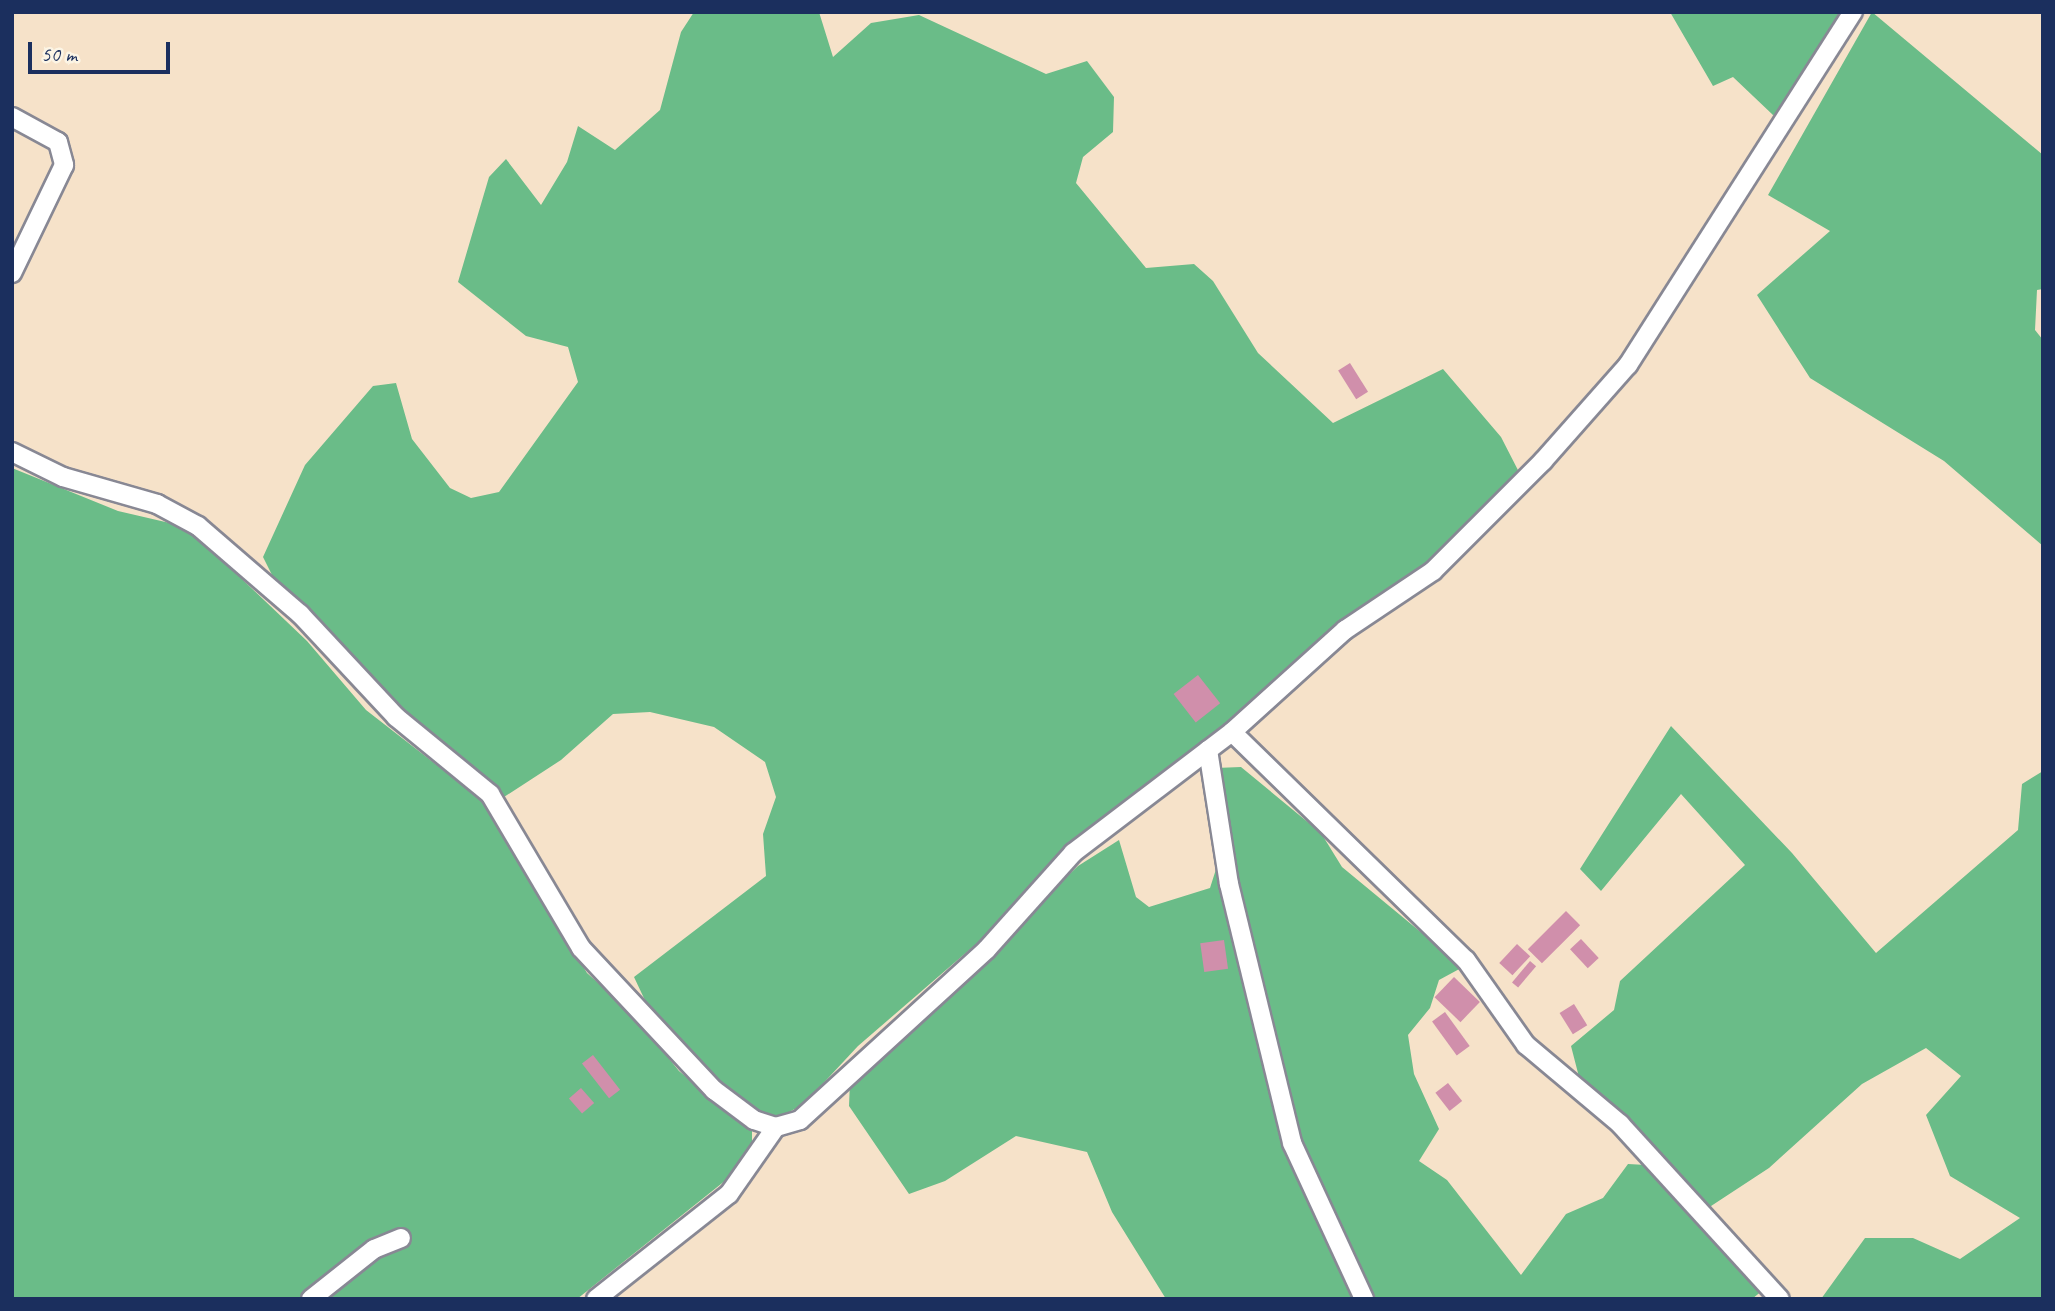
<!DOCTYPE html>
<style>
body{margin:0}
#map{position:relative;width:2055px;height:1311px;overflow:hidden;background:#f6e2c9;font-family:Caveat,sans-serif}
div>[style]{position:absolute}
.forest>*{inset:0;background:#6abc88}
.building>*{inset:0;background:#d08fab;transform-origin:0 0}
.roads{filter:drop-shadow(2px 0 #888894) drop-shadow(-2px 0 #888894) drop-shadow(0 2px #888894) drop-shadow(0 -2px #888894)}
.minor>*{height:18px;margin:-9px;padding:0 9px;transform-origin:9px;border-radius:9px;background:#fff}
span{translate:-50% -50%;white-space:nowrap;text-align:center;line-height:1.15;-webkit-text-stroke:6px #fcf5e5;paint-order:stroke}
.frame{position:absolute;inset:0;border:14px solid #1b2f5e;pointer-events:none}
.scale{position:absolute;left:28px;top:42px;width:142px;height:32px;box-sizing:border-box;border:4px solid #1b2f5e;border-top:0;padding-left:9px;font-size:21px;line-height:24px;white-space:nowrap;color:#1b2f5e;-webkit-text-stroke:5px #fcf5e5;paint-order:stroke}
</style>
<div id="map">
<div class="forest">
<i style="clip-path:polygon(694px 12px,819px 12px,833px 57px,871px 23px,919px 15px,1046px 74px,1087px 61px,1114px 97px,1113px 132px,1083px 157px,1076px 183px,1146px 268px,1194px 264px,1213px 281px,1258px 353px,1333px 423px,1443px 369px,1501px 437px,1521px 476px,1483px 506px,1427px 570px,1356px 610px,1235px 718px,1085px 833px,1012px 913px,858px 1046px,804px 1104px,778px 1118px,754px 1111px,712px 1079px,650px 1011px,634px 977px,766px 876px,763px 834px,776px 797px,765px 762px,714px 727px,650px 712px,613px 714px,561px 760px,504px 797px,397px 711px,367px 672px,277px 585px,263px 557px,305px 465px,373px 386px,396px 383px,412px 439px,450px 488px,471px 498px,499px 492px,578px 382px,568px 347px,526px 336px,458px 282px,489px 177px,506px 159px,541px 205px,567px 162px,578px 126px,615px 150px,660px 110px,681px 32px)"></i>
<i style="clip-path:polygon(1670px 12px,1841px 12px,1842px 20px,1782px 113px,1773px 115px,1733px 77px,1713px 86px)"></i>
<i style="clip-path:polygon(1872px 12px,2043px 155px,2043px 289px,2037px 290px,2035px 330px,2043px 340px,2043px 546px,1944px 461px,1810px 378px,1757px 295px,1830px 231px,1768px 195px)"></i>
<i style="clip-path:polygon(12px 468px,118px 511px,174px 524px,202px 541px,307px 641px,366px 710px,483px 801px,587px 973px,634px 1015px,679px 1071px,752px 1131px,752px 1152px,731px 1176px,577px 1299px,12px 1299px)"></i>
<i style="clip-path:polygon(1671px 726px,1792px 853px,1876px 953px,2018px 830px,2022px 784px,2043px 771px,2043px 1299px,1821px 1299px,1865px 1238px,1913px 1238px,1960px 1259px,2020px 1218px,1950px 1176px,1926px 1115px,1961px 1076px,1926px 1048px,1862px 1084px,1769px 1168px,1708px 1208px,1579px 1077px,1571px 1046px,1614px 1010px,1620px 981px,1745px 865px,1681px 794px,1601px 891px,1580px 869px)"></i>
<i style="clip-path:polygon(1241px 767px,1321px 833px,1342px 867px,1463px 967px,1439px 980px,1430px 1008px,1408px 1035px,1414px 1074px,1439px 1129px,1419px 1161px,1447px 1180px,1521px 1275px,1566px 1214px,1603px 1198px,1628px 1164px,1646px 1165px,1763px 1290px,1752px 1299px,1166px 1299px,1112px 1212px,1087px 1152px,1016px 1136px,945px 1181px,909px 1194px,849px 1106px,850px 1081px,1078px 866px,1119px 840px,1136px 897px,1149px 907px,1210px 888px,1226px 838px,1216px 768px)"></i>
</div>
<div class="building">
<i style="left:1350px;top:363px;width:34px;height:14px;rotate:58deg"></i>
<i style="left:1198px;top:675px;width:36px;height:31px;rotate:52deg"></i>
<i style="left:1566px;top:911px;width:20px;height:54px;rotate:45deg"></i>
<i style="left:1581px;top:939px;width:26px;height:15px;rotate:47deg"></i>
<i style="left:1224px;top:940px;width:29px;height:24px;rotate:82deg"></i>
<i style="left:1517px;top:944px;width:18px;height:26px;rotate:43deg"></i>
<i style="left:1530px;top:961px;width:8px;height:28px;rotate:40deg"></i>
<i style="left:1454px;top:977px;width:36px;height:28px;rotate:44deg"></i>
<i style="left:1574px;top:1004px;width:25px;height:17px;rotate:58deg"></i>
<i style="left:1445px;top:1012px;width:42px;height:16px;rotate:54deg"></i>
<i style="left:593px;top:1055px;width:44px;height:14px;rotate:52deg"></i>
<i style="left:1448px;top:1083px;width:23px;height:16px;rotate:52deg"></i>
<i style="left:581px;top:1088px;width:20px;height:16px;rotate:49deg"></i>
</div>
<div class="roads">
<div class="minor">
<i style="left:12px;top:117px;width:52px;rotate:28.5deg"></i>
<i style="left:58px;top:142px;width:24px;rotate:75deg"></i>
<i style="left:64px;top:165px;width:120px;rotate:115.7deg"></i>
<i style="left:12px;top:452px;width:57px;rotate:26.1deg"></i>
<i style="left:63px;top:477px;width:98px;rotate:16deg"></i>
<i style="left:157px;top:504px;width:47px;rotate:28.2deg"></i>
<i style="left:198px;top:526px;width:135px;rotate:40.8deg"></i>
<i style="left:300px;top:614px;width:141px;rotate:47deg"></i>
<i style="left:396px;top:717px;width:122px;rotate:39.3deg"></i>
<i style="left:490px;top:794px;width:179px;rotate:59.4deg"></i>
<i style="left:581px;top:948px;width:195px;rotate:46.9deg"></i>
<i style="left:714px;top:1090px;width:50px;rotate:36.9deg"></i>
<i style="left:754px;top:1120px;width:23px;rotate:18deg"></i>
<i style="left:776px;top:1127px;width:25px;rotate:-16deg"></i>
<i style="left:800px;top:1120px;width:253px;rotate:-42.4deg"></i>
<i style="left:987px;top:949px;width:129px;rotate:-48.1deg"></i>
<i style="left:1073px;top:853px;width:200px;rotate:-37.3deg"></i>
<i style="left:1232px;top:732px;width:152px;rotate:-42.1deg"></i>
<i style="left:1345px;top:630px;width:106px;rotate:-33.8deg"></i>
<i style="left:1433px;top:571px;width:156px;rotate:-45deg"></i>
<i style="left:1543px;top:461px;width:128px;rotate:-48.5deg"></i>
<i style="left:1628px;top:365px;width:419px;rotate:-57.5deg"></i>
<i style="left:1232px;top:732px;width:327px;rotate:44.3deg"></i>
<i style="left:1466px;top:960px;width:104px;rotate:54.8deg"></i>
<i style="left:1526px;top:1045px;width:123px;rotate:40deg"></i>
<i style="left:1620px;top:1124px;width:237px;rotate:47.6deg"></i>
<i style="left:1208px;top:750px;width:136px;rotate:81.1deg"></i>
<i style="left:1229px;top:884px;width:267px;rotate:76.3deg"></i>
<i style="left:1292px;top:1143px;width:172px;rotate:65.2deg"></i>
<i style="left:311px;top:1299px;width:80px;rotate:-38.4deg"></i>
<i style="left:374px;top:1249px;width:29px;rotate:-22deg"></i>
<i style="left:596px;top:1299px;width:169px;rotate:-38.3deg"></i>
<i style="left:729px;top:1194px;width:82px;rotate:-55deg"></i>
</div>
</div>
<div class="frame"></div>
<div class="scale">50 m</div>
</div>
